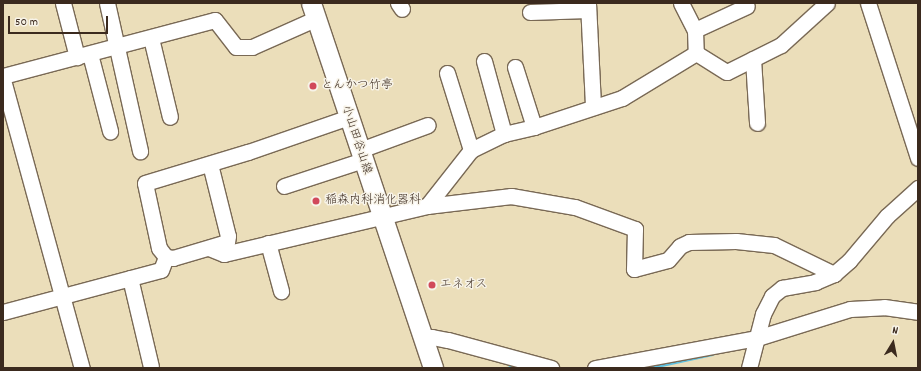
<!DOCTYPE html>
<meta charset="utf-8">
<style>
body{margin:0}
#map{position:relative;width:921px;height:371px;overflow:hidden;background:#ebdeba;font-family:Dekko,"Klee One",sans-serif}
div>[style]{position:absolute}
.stream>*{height:4px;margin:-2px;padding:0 2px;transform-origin:2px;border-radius:2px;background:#60c0de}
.roads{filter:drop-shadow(1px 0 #796955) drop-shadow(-1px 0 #796955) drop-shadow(0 1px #796955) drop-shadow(0 -1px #796955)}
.minor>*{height:15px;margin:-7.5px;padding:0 7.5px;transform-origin:7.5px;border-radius:7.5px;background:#fff}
.major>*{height:19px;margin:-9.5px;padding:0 9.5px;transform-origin:9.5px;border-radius:9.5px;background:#fff}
.dots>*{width:11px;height:11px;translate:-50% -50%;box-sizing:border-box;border:2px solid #f7f3e8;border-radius:50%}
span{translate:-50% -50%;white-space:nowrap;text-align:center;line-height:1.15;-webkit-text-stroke:3px #f7f3e8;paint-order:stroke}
.poi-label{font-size:12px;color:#3b2a1e}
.left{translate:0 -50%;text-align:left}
.street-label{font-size:12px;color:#3b2a1e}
.frame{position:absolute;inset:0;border:4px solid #3b2a1e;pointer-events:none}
.north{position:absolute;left:873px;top:323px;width:40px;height:40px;-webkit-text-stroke:3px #f7f3e8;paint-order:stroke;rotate:10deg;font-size:11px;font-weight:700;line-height:16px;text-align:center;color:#3b2a1e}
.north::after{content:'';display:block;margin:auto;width:14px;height:18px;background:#3b2a1e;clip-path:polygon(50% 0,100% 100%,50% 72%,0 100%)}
.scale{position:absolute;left:8px;top:16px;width:100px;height:18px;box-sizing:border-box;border:2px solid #3b2a1e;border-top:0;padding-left:5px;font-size:12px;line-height:14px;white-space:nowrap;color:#3b2a1e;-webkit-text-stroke:3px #f7f3e8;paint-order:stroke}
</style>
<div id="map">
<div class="stream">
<i style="left:510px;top:365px;width:12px;rotate:14deg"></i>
<i style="left:648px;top:368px;width:66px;rotate:-12.2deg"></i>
</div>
<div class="roads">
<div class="minor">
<i style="left:63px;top:3px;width:56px;rotate:75.5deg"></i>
<i style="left:107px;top:3px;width:152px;rotate:77.4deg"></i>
<i style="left:398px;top:3px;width:7px;rotate:56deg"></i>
<i style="left:588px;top:3px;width:104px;rotate:87.2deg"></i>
<i style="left:681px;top:3px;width:30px;rotate:63deg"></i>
<i style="left:695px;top:30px;width:23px;rotate:88deg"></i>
<i style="left:868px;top:3px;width:163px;rotate:72.1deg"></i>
<i style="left:530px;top:12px;width:58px;rotate:-2deg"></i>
<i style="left:695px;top:30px;width:57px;rotate:-24.8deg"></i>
<i style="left:151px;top:38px;width:81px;rotate:76.5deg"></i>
<i style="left:90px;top:54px;width:80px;rotate:75.4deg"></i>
<i style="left:753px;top:59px;width:64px;rotate:86.4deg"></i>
<i style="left:484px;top:61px;width:76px;rotate:74.7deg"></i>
<i style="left:515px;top:67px;width:63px;rotate:72.4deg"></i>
<i style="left:447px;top:73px;width:81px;rotate:72.7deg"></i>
<i style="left:3px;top:76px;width:219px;rotate:-14.8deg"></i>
<i style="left:215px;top:20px;width:34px;rotate:52deg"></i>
<i style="left:236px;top:47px;width:16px"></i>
<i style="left:252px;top:47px;width:71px;rotate:-24deg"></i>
<i style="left:3px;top:80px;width:299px;rotate:74.7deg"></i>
<i style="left:360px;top:150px;width:72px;rotate:-20.2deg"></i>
<i style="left:210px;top:164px;width:74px;rotate:76deg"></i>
<i style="left:228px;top:236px;width:6px;rotate:99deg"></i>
<i style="left:227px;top:242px;width:56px;rotate:163.5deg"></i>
<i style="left:173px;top:258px;width:7px;rotate:-172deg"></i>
<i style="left:166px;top:257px;width:11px;rotate:-128deg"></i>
<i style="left:159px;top:248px;width:66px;rotate:-102.2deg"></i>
<i style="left:145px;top:183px;width:108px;rotate:-16.8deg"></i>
<i style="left:248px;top:152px;width:107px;rotate:-19.1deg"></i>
<i style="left:284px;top:186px;width:83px;rotate:-18.2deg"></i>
<i style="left:427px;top:206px;width:85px;rotate:-6.8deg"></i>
<i style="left:511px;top:196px;width:65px;rotate:9.8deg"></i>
<i style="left:575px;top:207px;width:64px;rotate:20.1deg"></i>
<i style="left:635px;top:229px;width:40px;rotate:91.4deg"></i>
<i style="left:634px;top:269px;width:35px;rotate:-15deg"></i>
<i style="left:668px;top:260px;width:18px;rotate:-49deg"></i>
<i style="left:680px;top:246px;width:10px;rotate:-24deg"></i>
<i style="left:689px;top:242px;width:47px;rotate:-1.2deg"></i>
<i style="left:736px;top:241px;width:38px;rotate:6deg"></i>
<i style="left:774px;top:245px;width:67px;rotate:25.8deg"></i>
<i style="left:268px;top:243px;width:50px;rotate:74.8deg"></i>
<i style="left:209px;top:248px;width:16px;rotate:22deg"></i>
<i style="left:224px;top:254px;width:209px;rotate:-13.3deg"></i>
<i style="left:427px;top:206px;width:71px;rotate:-51.8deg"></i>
<i style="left:471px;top:150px;width:37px;rotate:-26deg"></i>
<i style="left:504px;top:134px;width:31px;rotate:-13deg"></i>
<i style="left:534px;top:127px;width:93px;rotate:-18.2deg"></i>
<i style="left:622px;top:98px;width:87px;rotate:-31.3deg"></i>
<i style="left:696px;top:53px;width:36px;rotate:32deg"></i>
<i style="left:727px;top:72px;width:60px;rotate:-26.6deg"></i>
<i style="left:781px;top:45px;width:62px;rotate:-42.4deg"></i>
<i style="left:130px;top:278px;width:91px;rotate:76.7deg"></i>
<i style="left:3px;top:312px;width:163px;rotate:-14.9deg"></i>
<i style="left:161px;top:270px;width:14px;rotate:-69deg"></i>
<i style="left:423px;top:338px;width:9px;rotate:-6deg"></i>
<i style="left:432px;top:337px;width:16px;rotate:11deg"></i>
<i style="left:448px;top:340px;width:107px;rotate:15.2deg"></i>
<i style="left:595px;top:368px;width:165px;rotate:-10.5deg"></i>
<i style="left:757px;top:338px;width:97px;rotate:-17.3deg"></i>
<i style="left:850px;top:309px;width:34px;rotate:-3deg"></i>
<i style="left:884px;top:307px;width:34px;rotate:8deg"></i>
<i style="left:749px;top:368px;width:56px;rotate:-75.5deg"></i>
<i style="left:763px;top:314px;width:20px;rotate:-63deg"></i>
<i style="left:772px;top:296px;width:13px;rotate:-39deg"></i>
<i style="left:782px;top:288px;width:34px;rotate:-10deg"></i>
<i style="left:815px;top:282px;width:21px;rotate:-23deg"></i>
<i style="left:834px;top:274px;width:20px;rotate:-41deg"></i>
<i style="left:849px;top:261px;width:59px;rotate:-49.8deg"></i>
<i style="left:887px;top:216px;width:42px;rotate:-42.1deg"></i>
</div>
<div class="major">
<i style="left:311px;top:3px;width:385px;rotate:71.5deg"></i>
</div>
</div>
<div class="dots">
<i style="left:313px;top:86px;background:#d1495b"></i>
<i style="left:316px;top:201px;background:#d1495b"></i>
<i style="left:432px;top:285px;background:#d1495b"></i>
</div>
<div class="poi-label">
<span class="left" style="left:321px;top:86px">とんかつ竹亭</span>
<span class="left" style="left:325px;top:201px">稲森内科消化器科</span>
<span class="left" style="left:440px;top:285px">エネオス</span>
</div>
<div class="street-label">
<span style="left:356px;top:140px;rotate:72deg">小山田谷山線</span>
</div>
<div class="frame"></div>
<div class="north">N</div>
<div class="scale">50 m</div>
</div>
